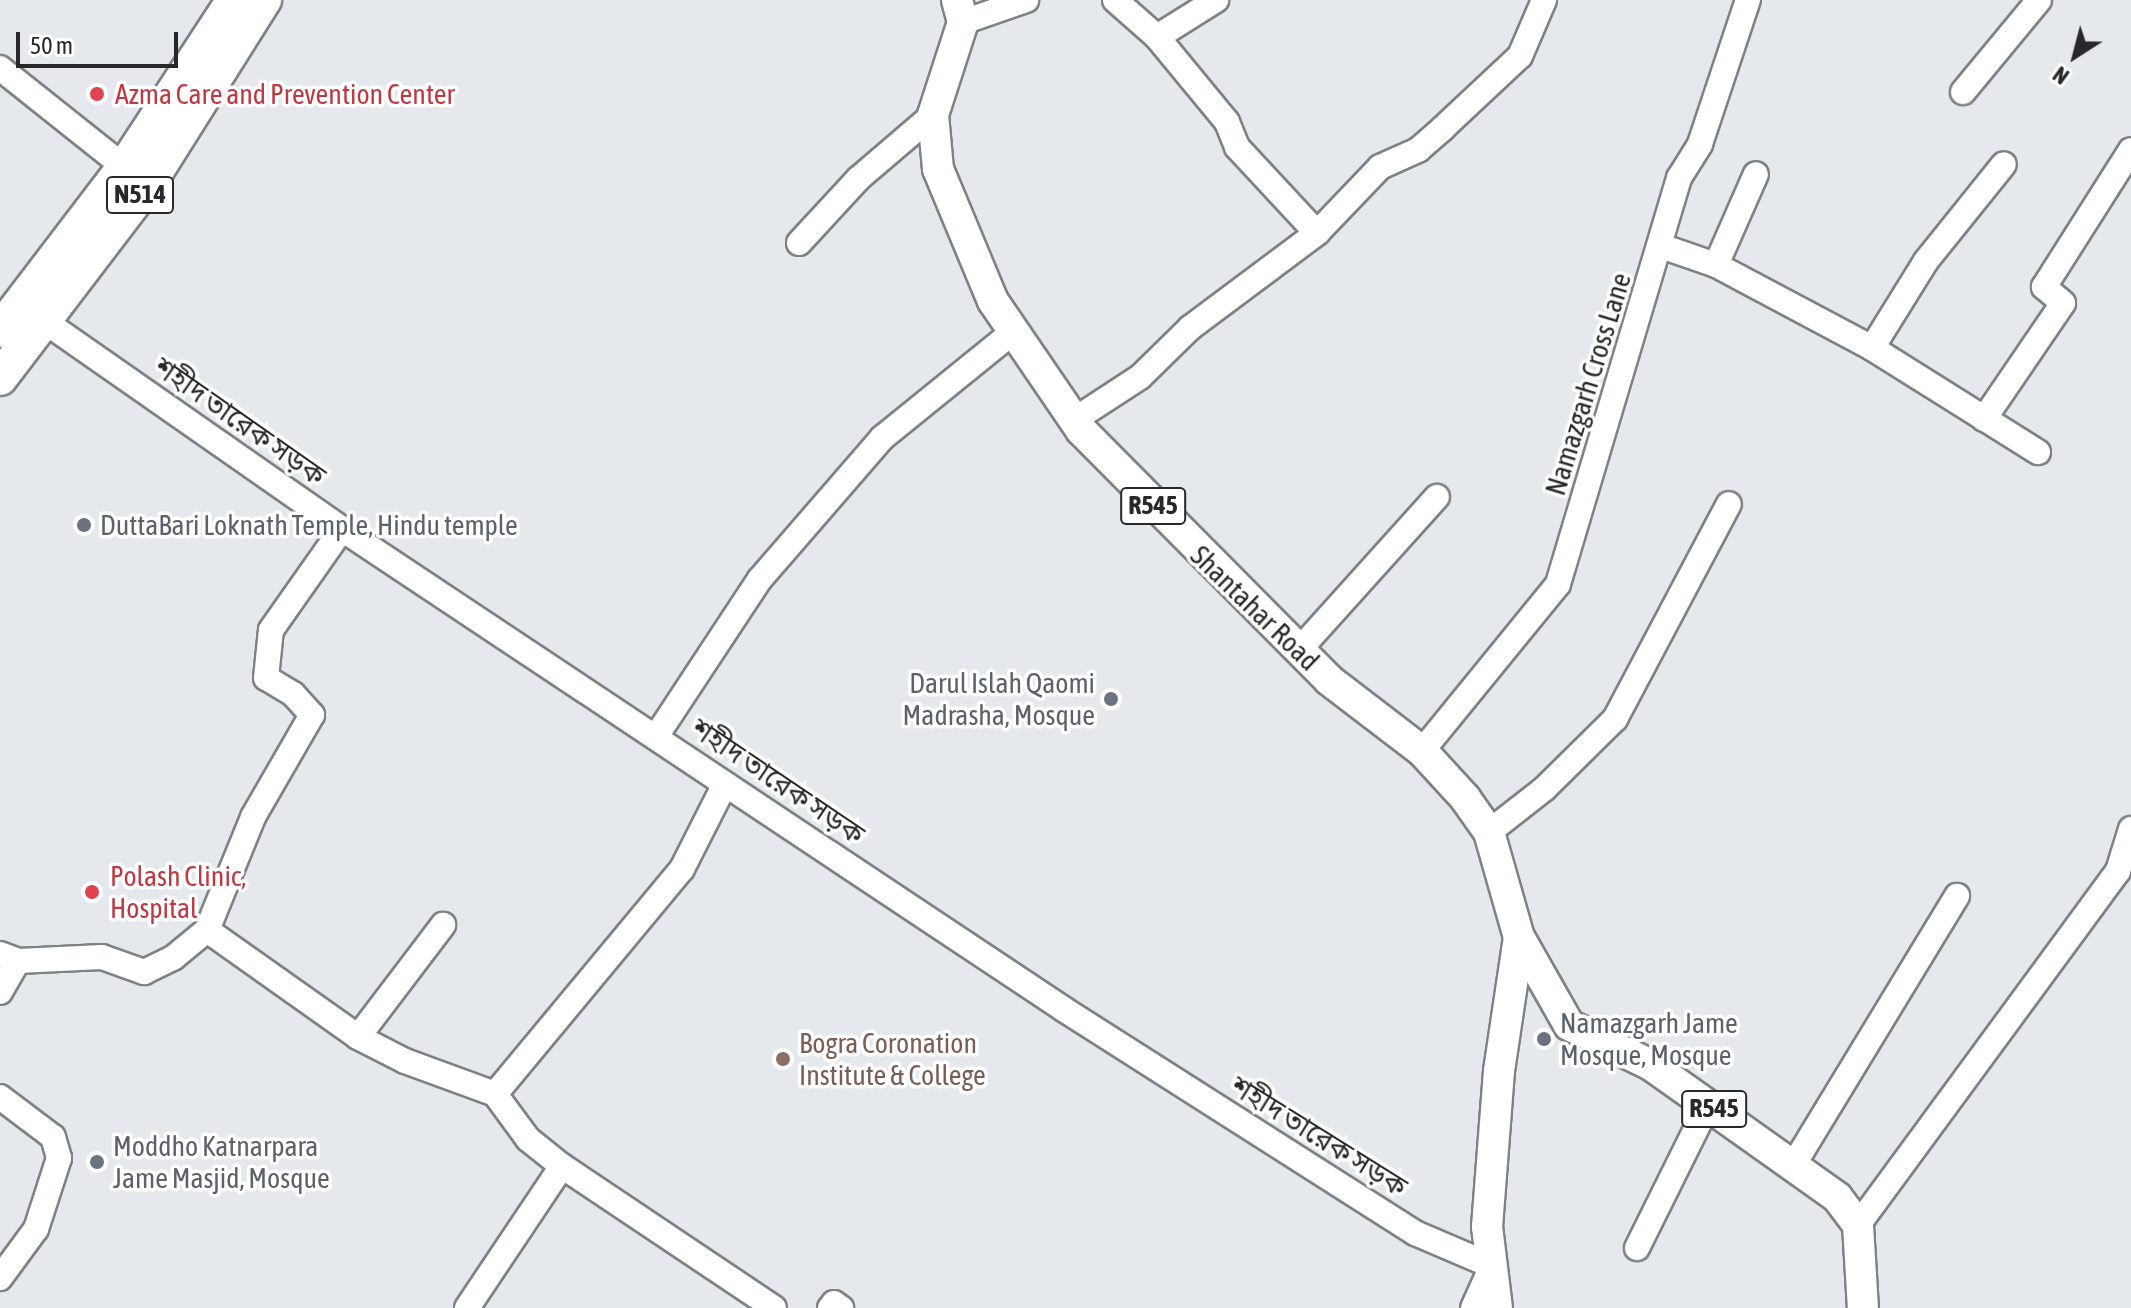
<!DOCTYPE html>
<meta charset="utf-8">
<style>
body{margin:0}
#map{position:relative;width:2131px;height:1308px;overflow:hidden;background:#e5e9ee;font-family:"Asap Condensed","Noto Sans Bengali",sans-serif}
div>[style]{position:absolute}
.roads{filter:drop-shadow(2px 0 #7e8185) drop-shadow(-2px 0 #7e8185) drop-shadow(0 2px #7e8185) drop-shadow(0 -2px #7e8185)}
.minor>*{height:24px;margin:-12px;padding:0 12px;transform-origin:12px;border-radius:12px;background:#fff}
.major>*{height:30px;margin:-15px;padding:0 15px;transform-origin:15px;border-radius:15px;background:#fff}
.highway>*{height:34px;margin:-17px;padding:0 17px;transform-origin:17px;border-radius:17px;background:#fff}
.dots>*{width:22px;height:22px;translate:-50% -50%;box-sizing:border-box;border:4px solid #fff;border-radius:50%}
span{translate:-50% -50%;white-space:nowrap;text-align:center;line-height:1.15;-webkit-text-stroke:7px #fff;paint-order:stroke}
.shield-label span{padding:2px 6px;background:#fff;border:2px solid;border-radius:6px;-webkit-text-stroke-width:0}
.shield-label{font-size:26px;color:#27282a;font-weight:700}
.health-label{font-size:28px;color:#be3a42}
.left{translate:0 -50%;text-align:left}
.street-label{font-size:28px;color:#27282a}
.worship-label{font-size:28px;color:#5b616d}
.right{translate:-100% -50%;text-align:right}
.education-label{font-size:28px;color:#785e54}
.north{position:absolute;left:2035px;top:16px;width:80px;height:80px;-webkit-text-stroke:6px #fff;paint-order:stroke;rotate:216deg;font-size:22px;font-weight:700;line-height:32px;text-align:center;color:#27282a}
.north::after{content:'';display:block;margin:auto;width:28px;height:36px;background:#27282a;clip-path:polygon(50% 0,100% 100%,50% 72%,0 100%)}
.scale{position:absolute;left:16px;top:32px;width:162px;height:36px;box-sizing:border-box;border:4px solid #27282a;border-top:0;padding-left:10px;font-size:24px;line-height:28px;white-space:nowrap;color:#27282a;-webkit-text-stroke:6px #fff;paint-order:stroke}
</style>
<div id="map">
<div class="roads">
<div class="minor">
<i style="left:1115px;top:0;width:56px;rotate:41.4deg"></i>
<i style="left:1157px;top:37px;width:110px;rotate:50.5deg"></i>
<i style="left:1227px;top:122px;width:27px;rotate:68deg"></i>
<i style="left:1237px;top:147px;width:117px;rotate:47.1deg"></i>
<i style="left:963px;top:22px;width:67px;rotate:-19.2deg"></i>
<i style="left:1157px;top:37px;width:70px;rotate:-32.1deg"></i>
<i style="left:0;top:68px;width:174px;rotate:38.5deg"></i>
<i style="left:1963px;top:92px;width:119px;rotate:-50.4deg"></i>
<i style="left:799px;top:243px;width:87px;rotate:-47.3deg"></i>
<i style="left:858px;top:179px;width:99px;rotate:-40.5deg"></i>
<i style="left:1661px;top:246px;width:58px;rotate:19.1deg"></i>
<i style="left:1716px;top:265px;width:177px;rotate:28deg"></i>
<i style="left:1872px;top:348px;width:196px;rotate:32.1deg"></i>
<i style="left:1716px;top:265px;width:99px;rotate:-66.3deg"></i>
<i style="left:44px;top:321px;width:363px;rotate:34.9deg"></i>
<i style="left:342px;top:529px;width:868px;rotate:33.64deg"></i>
<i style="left:1065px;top:1010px;width:415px;rotate:32.5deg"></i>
<i style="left:1415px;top:1233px;width:84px;rotate:23.2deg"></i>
<i style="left:1492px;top:1266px;width:46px;rotate:114.3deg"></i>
<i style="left:1872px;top:348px;width:102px;rotate:-58.2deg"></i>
<i style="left:1926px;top:261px;width:124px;rotate:-51.2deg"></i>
<i style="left:1984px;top:419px;width:140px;rotate:-55.7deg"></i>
<i style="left:2063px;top:303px;width:25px;rotate:-140deg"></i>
<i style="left:2044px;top:287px;width:162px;rotate:-57.6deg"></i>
<i style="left:1074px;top:420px;width:79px;rotate:-33.1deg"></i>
<i style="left:1140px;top:377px;width:70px;rotate:-44.4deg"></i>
<i style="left:1190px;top:328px;width:159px;rotate:-36.8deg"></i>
<i style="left:1317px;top:233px;width:91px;rotate:-46.3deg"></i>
<i style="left:1380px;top:167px;width:42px;rotate:-24.1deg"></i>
<i style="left:1418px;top:150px;width:33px;rotate:-41deg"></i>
<i style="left:1443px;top:128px;width:105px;rotate:-43.1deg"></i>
<i style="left:1520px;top:56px;width:61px;rotate:-66.8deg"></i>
<i style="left:1299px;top:650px;width:206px;rotate:-48deg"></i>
<i style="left:657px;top:735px;width:187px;rotate:-56.6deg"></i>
<i style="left:760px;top:579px;width:186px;rotate:-49.1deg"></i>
<i style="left:882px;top:438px;width:169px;rotate:-39deg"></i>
<i style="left:1422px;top:751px;width:215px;rotate:-50.8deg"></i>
<i style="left:1558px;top:584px;width:424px;rotate:-73.4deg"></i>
<i style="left:1679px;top:178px;width:40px;rotate:-58deg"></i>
<i style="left:1700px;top:144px;width:152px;rotate:-71.6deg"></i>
<i style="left:1489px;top:832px;width:70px;rotate:-38deg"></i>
<i style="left:1544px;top:789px;width:100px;rotate:-44.6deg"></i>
<i style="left:1615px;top:719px;width:243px;rotate:-62.1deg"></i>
<i style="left:207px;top:930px;width:122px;rotate:-67.8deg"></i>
<i style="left:253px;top:817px;width:118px;rotate:-60deg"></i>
<i style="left:312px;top:715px;width:28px;rotate:-132deg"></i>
<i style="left:293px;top:694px;width:31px;rotate:-149deg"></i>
<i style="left:266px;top:678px;width:48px;rotate:-84.1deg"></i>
<i style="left:271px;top:630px;width:123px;rotate:-54.9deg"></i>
<i style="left:0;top:954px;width:19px;rotate:21deg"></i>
<i style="left:18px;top:961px;width:84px;rotate:-2.7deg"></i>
<i style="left:102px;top:957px;width:45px;rotate:19.7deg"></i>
<i style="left:144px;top:972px;width:32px;rotate:-26deg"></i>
<i style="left:173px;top:958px;width:44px;rotate:-39.5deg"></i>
<i style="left:207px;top:930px;width:185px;rotate:35.3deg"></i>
<i style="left:358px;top:1037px;width:53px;rotate:27.1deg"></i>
<i style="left:405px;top:1061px;width:96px;rotate:20.1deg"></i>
<i style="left:0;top:992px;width:36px;rotate:-60deg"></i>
<i style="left:358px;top:1037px;width:141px;rotate:-52.8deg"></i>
<i style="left:495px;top:1094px;width:293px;rotate:-50.3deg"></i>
<i style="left:682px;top:869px;width:95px;rotate:-63.2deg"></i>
<i style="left:495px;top:1094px;width:56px;rotate:53.7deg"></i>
<i style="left:528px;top:1139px;width:43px;rotate:38.5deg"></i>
<i style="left:562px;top:1166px;width:255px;rotate:33.8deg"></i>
<i style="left:0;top:1097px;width:66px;rotate:37deg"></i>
<i style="left:53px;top:1137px;width:22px;rotate:74deg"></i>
<i style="left:59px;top:1158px;width:75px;rotate:107.9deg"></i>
<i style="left:36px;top:1229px;width:61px;rotate:126.3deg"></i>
<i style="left:1794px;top:1164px;width:314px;rotate:-58.7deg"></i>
<i style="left:1858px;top:1225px;width:439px;rotate:-53.7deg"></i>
<i style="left:2118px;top:871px;width:44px;rotate:-72.8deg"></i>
<i style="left:1637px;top:1248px;width:160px;rotate:-63.6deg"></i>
<i style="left:467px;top:1308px;width:171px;rotate:-56.2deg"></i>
<i style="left:830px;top:1308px;width:6px;rotate:-51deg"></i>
<i style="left:834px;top:1303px;width:9px;rotate:36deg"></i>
</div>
<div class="major">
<i style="left:957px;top:0;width:23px;rotate:75deg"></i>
<i style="left:963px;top:22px;width:98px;rotate:107.9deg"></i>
<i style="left:933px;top:115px;width:54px;rotate:84.7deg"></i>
<i style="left:938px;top:169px;width:143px;rotate:67.4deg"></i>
<i style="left:993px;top:301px;width:156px;rotate:55.7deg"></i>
<i style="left:1081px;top:430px;width:352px;rotate:45.2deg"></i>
<i style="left:1329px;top:680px;width:117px;rotate:37.4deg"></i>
<i style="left:1422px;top:751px;width:64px;rotate:47.5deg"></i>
<i style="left:1465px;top:798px;width:42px;rotate:54.8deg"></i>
<i style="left:1489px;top:832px;width:109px;rotate:74.1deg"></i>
<i style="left:1519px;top:937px;width:101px;rotate:60.4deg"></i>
<i style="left:1569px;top:1025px;width:91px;rotate:26deg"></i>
<i style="left:1651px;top:1065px;width:228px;rotate:35.4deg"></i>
<i style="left:1837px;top:1197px;width:35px;rotate:53deg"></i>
<i style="left:1858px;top:1225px;width:83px;rotate:86.6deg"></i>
<i style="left:1497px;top:1308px;width:82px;rotate:-97deg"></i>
<i style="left:1487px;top:1227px;width:156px;rotate:-85.6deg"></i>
<i style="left:1499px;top:1071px;width:135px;rotate:-81.5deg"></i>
</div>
<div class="highway">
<i style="left:0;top:330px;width:204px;rotate:-52.6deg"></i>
<i style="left:124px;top:168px;width:201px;rotate:-56.8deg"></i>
<i style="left:0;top:378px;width:244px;rotate:-52.7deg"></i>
<i style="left:148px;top:184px;width:218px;rotate:-57.8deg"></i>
</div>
</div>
<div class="dots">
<i style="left:97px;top:94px;background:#e0444e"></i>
<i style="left:84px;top:525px;background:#6b7280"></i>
<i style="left:1111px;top:699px;background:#6b7280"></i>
<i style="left:92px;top:892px;background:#e0444e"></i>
<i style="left:1544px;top:1039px;background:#6b7280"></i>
<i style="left:783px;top:1059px;background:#8d6e63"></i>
<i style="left:97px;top:1162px;background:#6b7280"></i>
</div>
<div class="shield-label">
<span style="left:140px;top:195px">N514</span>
<span style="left:1153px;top:506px">R545</span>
<span style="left:1714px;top:1109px">R545</span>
</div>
<div class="health-label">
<span class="left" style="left:115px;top:94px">Azma Care and Prevention Center</span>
<span class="left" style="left:110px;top:892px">Polash Clinic,<br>Hospital</span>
</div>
<div class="street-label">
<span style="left:1588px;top:384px;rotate:-73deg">Namazgarh Cross Lane</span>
<span style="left:240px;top:421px;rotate:35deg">শহীদ তারেক সড়ক</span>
<span style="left:1255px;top:608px;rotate:44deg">Shantahar Road</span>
<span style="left:778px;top:781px;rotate:34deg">শহীদ তারেক সড়ক</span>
<span style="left:1319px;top:1136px;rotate:32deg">শহীদ তারেক সড়ক</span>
</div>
<div class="worship-label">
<span class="left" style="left:100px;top:525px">DuttaBari Loknath Temple, Hindu temple</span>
<span class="right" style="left:1095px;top:699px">Darul Islah Qaomi<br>Madrasha, Mosque</span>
<span class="left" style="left:1560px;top:1039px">Namazgarh Jame<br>Mosque, Mosque</span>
<span class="left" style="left:113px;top:1162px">Moddho Katnarpara<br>Jame Masjid, Mosque</span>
</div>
<div class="education-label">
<span class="left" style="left:799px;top:1059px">Bogra Coronation<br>Institute &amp; College</span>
</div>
<div class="north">N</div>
<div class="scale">50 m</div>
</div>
